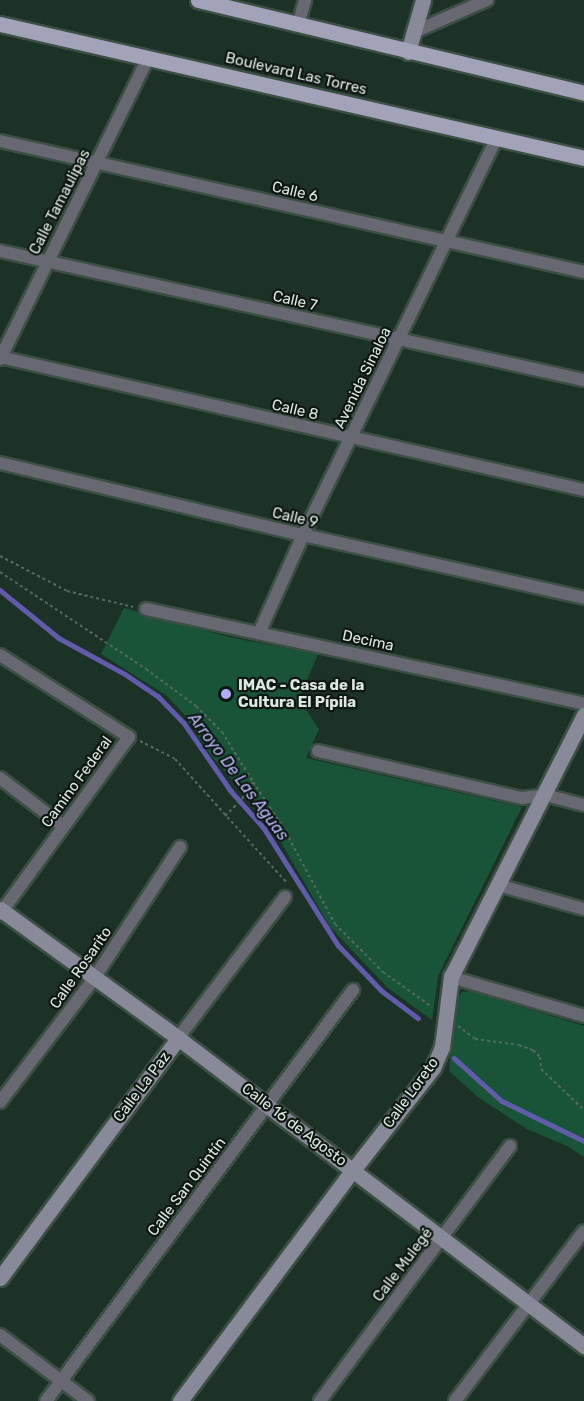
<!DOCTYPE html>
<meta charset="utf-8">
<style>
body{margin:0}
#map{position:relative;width:584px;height:1401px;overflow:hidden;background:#1d3226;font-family:Rubik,sans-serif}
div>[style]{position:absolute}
.green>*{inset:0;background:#195438}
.stream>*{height:4.5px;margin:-2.25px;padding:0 2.25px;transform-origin:2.25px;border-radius:2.25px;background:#605bab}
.path>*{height:2px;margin-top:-1px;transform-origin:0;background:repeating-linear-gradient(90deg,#56695e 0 3px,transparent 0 6px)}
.roads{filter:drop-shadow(2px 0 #3c4f44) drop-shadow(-2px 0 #3c4f44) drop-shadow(0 2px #3c4f44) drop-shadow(0 -2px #3c4f44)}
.street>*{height:12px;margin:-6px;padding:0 6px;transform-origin:6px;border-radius:6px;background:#686872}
.secondary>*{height:15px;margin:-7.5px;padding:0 7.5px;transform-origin:7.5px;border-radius:7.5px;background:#898a99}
.primary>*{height:15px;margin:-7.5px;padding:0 7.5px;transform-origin:7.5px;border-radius:7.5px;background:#a2a3b8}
.dots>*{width:16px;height:16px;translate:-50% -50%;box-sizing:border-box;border:3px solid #0e1712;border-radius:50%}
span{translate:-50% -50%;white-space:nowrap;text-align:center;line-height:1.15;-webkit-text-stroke:4.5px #0e1712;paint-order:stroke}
.street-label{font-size:15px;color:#dce9e1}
.poi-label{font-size:15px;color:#dce9e1;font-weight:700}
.left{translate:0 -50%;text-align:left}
.water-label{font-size:16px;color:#b6b7f8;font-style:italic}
</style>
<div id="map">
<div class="green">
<i style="clip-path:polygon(124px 608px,229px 637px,318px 654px,299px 699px,319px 729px,306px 758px,522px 807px,438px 976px,432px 1020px,388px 988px,330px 927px,271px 825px,209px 753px,184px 714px,167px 696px,101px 654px)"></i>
<i style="clip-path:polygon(471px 991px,584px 1026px,584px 1157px,567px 1146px,527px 1129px,479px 1098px,449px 1071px,455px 1002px,462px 992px)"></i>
</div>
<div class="stream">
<i style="left:0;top:590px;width:76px;rotate:39.1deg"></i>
<i style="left:59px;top:638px;width:75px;rotate:28.6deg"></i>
<i style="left:125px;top:674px;width:40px;rotate:34deg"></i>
<i style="left:158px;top:696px;width:37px;rotate:46deg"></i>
<i style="left:184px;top:723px;width:83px;rotate:55.3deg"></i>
<i style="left:231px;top:791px;width:50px;rotate:48.3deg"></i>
<i style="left:264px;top:828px;width:138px;rotate:57.7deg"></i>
<i style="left:338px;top:945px;width:64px;rotate:46.3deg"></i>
<i style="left:382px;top:991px;width:45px;rotate:36.9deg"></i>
<i style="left:454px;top:1058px;width:64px;rotate:41.9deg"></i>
<i style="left:502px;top:1101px;width:91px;rotate:26deg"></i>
</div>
<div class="path">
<i style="left:0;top:556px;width:76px;rotate:27.6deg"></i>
<i style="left:67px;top:591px;width:68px;rotate:13.6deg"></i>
<i style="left:0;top:572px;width:175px;rotate:33.6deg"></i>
<i style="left:146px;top:669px;width:62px;rotate:36.5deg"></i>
<i style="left:196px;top:706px;width:37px;rotate:45deg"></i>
<i style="left:222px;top:732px;width:59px;rotate:58.2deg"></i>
<i style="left:140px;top:741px;width:39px;rotate:27deg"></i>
<i style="left:175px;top:759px;width:167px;rotate:47.9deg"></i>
<i style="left:225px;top:816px;width:24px;rotate:-45deg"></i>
<i style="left:242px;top:799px;width:20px;rotate:-57deg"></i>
<i style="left:253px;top:782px;width:54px;rotate:56.3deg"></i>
<i style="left:283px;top:827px;width:110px;rotate:61.8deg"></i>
<i style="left:335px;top:924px;width:68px;rotate:45deg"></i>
<i style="left:383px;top:972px;width:60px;rotate:35.5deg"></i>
<i style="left:458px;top:1026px;width:21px;rotate:37deg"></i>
<i style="left:475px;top:1039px;width:44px;rotate:7.8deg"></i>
<i style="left:519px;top:1045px;width:15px;rotate:20deg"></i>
<i style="left:533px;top:1050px;width:10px;rotate:45deg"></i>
<i style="left:540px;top:1057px;width:12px;rotate:85deg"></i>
<i style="left:541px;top:1069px;width:59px;rotate:43.6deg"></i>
</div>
<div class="roads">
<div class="street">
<i style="left:298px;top:25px;width:26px;rotate:-74deg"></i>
<i style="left:414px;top:32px;width:80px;rotate:-23.7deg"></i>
<i style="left:0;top:141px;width:599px;rotate:12.64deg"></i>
<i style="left:0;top:251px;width:598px;rotate:12.46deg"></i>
<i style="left:0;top:357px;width:599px;rotate:12.83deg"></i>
<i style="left:0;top:359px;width:335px;rotate:-63.8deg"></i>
<i style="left:0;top:463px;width:311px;rotate:13.4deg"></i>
<i style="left:303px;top:535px;width:288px;rotate:12.6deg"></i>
<i style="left:146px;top:609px;width:448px;rotate:12.2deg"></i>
<i style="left:259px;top:633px;width:107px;rotate:-65.8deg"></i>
<i style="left:303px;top:535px;width:442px;rotate:-64deg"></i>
<i style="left:0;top:655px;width:153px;rotate:32.4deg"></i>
<i style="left:129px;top:737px;width:219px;rotate:126.1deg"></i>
<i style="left:318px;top:751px;width:209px;rotate:13deg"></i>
<i style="left:522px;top:798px;width:23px;rotate:-7deg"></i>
<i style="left:545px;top:795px;width:40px;rotate:14.4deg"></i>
<i style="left:0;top:778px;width:79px;rotate:37.3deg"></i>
<i style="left:498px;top:885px;width:89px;rotate:15.6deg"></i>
<i style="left:451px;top:977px;width:139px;rotate:16.3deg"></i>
<i style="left:178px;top:1038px;width:177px;rotate:-52.8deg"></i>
<i style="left:0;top:1102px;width:153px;rotate:-52.7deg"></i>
<i style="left:93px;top:980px;width:159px;rotate:-56.8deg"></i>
<i style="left:0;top:1335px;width:110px;rotate:36.9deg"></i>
<i style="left:46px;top:1401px;width:513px;rotate:-53.24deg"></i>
<i style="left:320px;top:1401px;width:318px;rotate:-53.3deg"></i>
<i style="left:455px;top:1401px;width:213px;rotate:-52.8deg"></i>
</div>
<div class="secondary">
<i style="left:408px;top:52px;width:54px;rotate:-73.9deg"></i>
<i style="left:0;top:909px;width:220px;rotate:35.9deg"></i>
<i style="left:178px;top:1038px;width:510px;rotate:37.18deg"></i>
<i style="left:0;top:1278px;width:299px;rotate:-53.4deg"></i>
<i style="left:180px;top:1401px;width:289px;rotate:-53.2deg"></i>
<i style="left:353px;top:1170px;width:130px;rotate:-51.9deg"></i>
<i style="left:433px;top:1068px;width:23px;rotate:-67deg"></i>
<i style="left:442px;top:1047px;width:71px;rotate:-82.7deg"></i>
<i style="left:451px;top:977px;width:294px;rotate:-63.1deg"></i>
</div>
<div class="primary">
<i style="left:198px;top:0;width:397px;rotate:13.5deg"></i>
<i style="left:0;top:24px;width:599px;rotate:12.92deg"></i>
</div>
</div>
<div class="dots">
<i style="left:226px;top:694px;background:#aeaefa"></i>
</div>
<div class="street-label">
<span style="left:296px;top:74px;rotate:13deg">Boulevard Las Torres</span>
<span style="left:295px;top:192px;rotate:13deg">Calle 6</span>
<span style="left:60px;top:202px;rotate:-63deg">Calle Tamaulipas</span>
<span style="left:295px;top:301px;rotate:13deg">Calle 7</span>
<span style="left:363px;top:378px;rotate:-64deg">Avenida Sinaloa</span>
<span style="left:295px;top:410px;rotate:13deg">Calle 8</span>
<span style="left:295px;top:518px;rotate:13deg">Calle 9</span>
<span style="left:368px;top:641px;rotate:12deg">Decima</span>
<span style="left:77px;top:782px;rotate:-54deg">Camino Federal</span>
<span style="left:81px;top:968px;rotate:-55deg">Calle Rosarito</span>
<span style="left:142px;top:1087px;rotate:-53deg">Calle La Paz</span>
<span style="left:411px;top:1093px;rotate:-54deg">Calle Loreto</span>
<span style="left:294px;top:1125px;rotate:37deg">Calle 16 de Agosto</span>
<span style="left:187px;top:1187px;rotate:-53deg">Calle San Quintín</span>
<span style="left:403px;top:1265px;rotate:-53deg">Calle Mulegé</span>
</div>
<div class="poi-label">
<span class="left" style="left:238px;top:694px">IMAC - Casa de la<br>Cultura El Pípila</span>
</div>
<div class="water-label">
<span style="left:238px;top:777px;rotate:53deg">Arroyo De Las Aguas</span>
</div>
</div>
